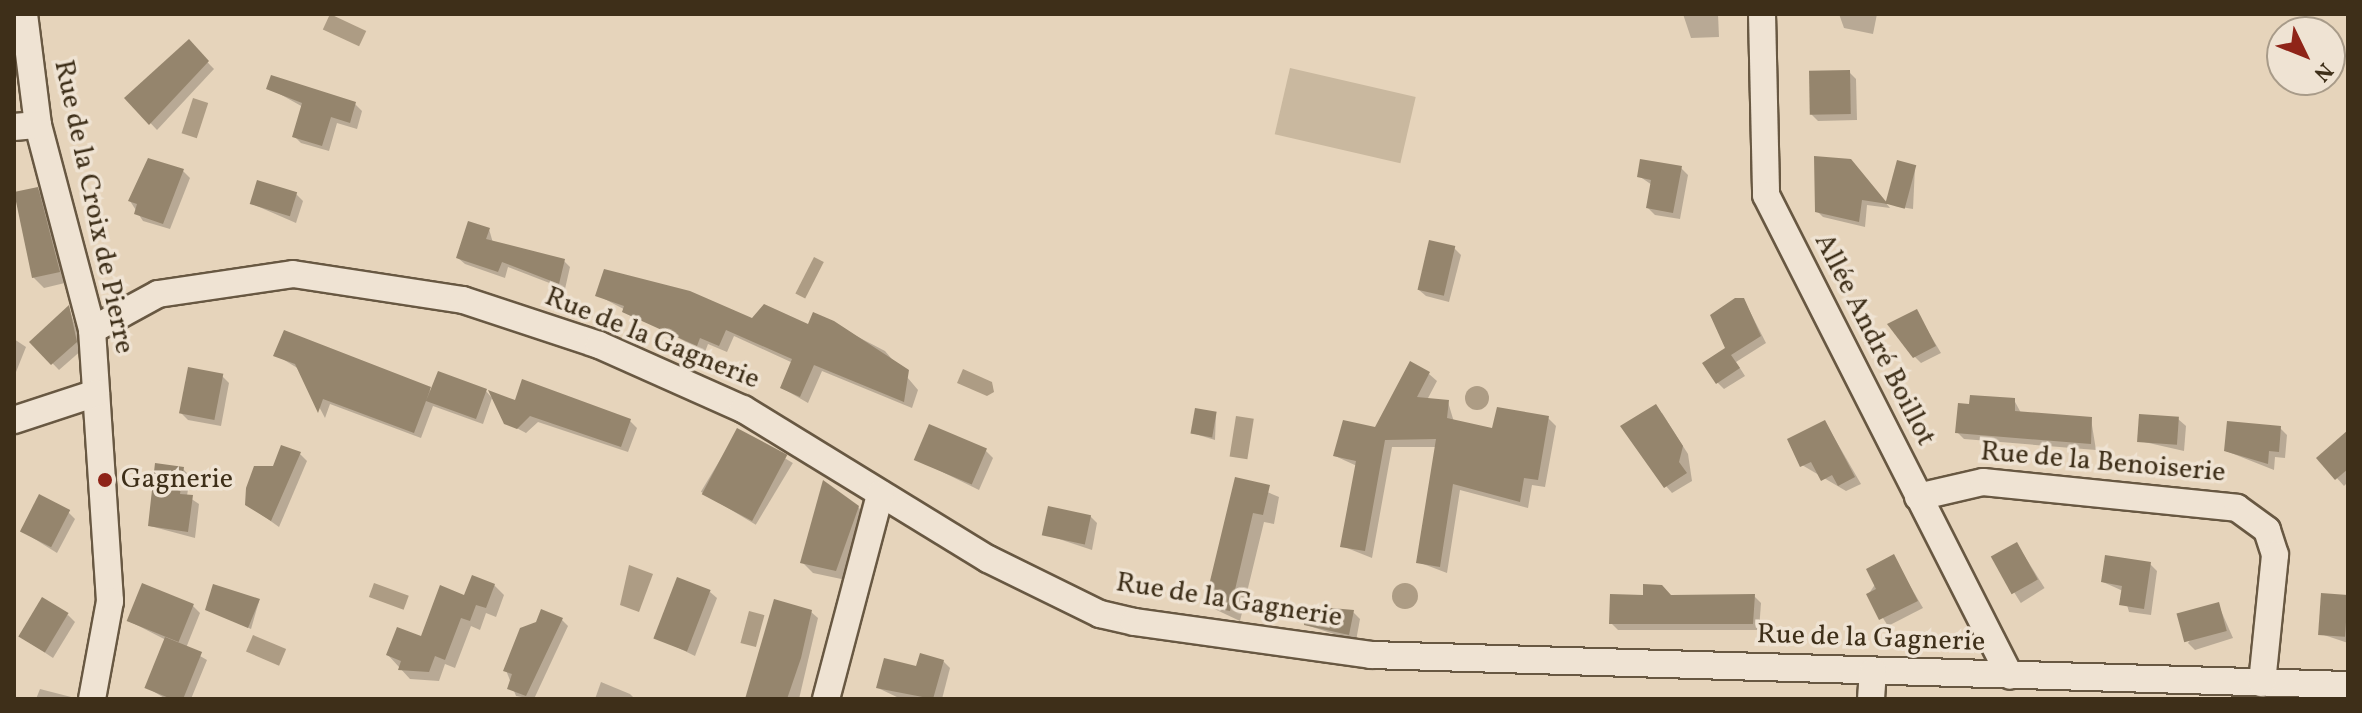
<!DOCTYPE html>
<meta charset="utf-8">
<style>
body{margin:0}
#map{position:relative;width:2362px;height:713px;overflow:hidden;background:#e6d4bb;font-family:Vollkorn,serif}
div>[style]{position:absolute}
.green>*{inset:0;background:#c9b89f;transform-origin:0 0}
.water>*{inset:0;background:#ad9c84;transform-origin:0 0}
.round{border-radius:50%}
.shadow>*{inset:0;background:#0003;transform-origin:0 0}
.building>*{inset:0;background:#95856d;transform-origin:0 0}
.roads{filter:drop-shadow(2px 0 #685842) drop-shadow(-2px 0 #685842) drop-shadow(0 2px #685842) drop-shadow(0 -2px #685842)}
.street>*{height:26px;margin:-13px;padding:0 13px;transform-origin:13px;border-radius:13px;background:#efe3d3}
.dots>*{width:22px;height:22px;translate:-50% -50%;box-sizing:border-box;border:4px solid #efe3d3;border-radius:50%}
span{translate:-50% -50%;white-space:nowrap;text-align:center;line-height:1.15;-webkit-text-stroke:7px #efe3d3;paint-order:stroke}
.street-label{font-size:28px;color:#3e2f19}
.poi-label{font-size:28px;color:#3e2f19}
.left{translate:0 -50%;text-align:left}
.frame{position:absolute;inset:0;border:16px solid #3e2f19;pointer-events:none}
.north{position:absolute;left:2266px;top:16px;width:80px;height:80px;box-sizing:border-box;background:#efe3d3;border:2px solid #a89b89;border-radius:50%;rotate:133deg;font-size:22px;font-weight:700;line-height:32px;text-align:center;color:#3e2f19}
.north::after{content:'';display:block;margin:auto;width:28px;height:36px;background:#8f2418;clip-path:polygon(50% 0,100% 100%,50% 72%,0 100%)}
</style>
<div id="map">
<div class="green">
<i style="left:1290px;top:68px;width:129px;height:68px;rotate:13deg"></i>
</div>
<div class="water">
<i style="left:330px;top:14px;width:40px;height:17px;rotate:25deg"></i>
<i style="left:193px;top:98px;width:16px;height:37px;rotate:18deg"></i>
<i style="left:814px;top:257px;width:11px;height:41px;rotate:27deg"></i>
<i style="clip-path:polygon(963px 369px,992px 382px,994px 392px,987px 396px,957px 383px)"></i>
<i class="round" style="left:1465px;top:386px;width:24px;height:24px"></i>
<i style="left:1236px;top:416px;width:18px;height:41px;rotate:9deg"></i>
<i style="clip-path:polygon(629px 565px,653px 574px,639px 612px,620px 605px)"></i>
<i style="left:374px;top:583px;width:37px;height:15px;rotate:20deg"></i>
<i class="round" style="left:1392px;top:583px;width:26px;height:26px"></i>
<i style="left:749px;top:611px;width:16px;height:33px;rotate:15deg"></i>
<i style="left:253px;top:635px;width:36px;height:18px;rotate:23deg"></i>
</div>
<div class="shadow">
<i style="clip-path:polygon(1683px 14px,1718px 14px,1719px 37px,1691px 38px)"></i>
<i style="clip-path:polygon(1839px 14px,1877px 14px,1873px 34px,1844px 28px)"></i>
<i style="clip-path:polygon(188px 42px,214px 69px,157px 130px,127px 98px)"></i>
<i style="clip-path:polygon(1849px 72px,1856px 79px,1857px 120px,1818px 121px,1811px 114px)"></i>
<i style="clip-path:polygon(269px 88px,355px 104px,362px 111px,357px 129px,337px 123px,329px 151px,301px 143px,294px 136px,303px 107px)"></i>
<i style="clip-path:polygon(1915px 167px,1913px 209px,1895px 206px,1892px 203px)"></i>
<i style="clip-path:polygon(1681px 168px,1688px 175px,1680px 219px,1655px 215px,1648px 208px,1652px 185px,1639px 176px)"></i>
<i style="clip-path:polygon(1857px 168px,1890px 208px,1867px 205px,1865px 227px,1823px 217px,1817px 211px)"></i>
<i style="clip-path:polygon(183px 171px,190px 178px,170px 229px,143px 221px,130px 201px)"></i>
<i style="clip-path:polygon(37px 189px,48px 200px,69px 282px,44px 288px,33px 277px)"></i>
<i style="clip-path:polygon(296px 194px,303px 201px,296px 223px,252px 204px)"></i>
<i style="clip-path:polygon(489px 229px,493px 243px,564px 261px,570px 267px,565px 289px,508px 267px,505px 278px,465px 264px,458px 258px)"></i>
<i style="clip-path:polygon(1454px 248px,1461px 255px,1449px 302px,1426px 296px,1419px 290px)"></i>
<i style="clip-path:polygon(597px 295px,809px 327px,814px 314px,885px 351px,918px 390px,912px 408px,822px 371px,808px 403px,782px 388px,793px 363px,734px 336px,727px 352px,708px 344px,705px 352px)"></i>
<i style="clip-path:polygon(1744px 300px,1766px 343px,1736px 362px,1745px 376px,1724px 389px,1717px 382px)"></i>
<i style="clip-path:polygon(69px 308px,83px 349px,59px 370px,32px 342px)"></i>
<i style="clip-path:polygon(1916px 311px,1941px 353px,1921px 363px,1915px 357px)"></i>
<i style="clip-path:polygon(14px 339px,26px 347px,14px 377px)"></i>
<i style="clip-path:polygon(276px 355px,432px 391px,486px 391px,492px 398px,483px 424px,433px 406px,421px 438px,330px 404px,325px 418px,299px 369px)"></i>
<i style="clip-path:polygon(1429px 374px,1437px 381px,1427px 400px,1448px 402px,1454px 422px,1494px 430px,1548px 418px,1556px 426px,1545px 487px,1532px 485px,1528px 508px,1460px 490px,1447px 573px,1418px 562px,1437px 447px,1392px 447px,1372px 558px,1342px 546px,1357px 466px,1335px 456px,1376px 429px)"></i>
<i style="clip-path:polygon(222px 376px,229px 383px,221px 426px,188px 420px,181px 413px)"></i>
<i style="clip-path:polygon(2014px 400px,2021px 413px,2091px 419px,2096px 450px,1964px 439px,1957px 432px)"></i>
<i style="clip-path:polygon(516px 402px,630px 421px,637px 428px,628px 452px,538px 422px,526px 433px,507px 423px)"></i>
<i style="clip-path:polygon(1662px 413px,1688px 454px,1692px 481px,1672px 493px,1666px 486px)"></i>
<i style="clip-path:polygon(1216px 414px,1215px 440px,1192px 433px)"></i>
<i style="clip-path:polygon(2178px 419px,2186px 426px,2184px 451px,2140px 441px)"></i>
<i style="clip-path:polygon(1825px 422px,1861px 484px,1846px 491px,1802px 465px)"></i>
<i style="clip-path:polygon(2280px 428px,2287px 435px,2285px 458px,2275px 457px,2274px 470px,2226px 451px)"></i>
<i style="left:738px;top:430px;width:64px;height:72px;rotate:31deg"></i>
<i style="clip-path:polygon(2348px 439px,2348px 482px,2344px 486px,2319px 458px)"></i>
<i style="clip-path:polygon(986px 451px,993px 458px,979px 490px,916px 459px)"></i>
<i style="clip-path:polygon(300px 454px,307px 461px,279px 527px,248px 505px,274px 468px)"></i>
<i style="clip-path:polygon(183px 469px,190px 476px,187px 496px,199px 504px,195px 538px,150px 526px)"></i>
<i style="clip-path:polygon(1237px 479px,1279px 497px,1274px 524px,1264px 522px,1240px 621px,1206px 605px)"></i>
<i style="clip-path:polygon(858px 507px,868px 518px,846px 580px,813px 573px,802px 562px)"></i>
<i style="clip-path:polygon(68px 512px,75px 519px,57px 553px,22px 531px)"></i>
<i style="clip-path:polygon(1090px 516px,1097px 523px,1092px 550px,1044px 534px)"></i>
<i style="left:2017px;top:544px;width:52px;height:28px;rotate:58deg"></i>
<i style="clip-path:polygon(1893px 557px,1923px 608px,1888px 626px,1868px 595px)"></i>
<i style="clip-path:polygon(2150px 564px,2157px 571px,2151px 615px,2129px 612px,2123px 591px,2103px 582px)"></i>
<i style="clip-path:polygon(494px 585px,504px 595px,496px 617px,486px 613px,480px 630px,471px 626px,455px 668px,445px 664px,439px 681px,410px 679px,388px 655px,422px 639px,465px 597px)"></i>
<i style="clip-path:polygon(710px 592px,717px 598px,695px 656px,656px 637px)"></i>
<i style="clip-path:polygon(2323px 595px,2348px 597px,2348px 643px,2321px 634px)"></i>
<i style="clip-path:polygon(1754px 596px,1761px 603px,1759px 630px,1618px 630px,1611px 623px,1671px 597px)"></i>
<i style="clip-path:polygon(259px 601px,251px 629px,207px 609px)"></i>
<i style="clip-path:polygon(2218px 604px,2233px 638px,2195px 650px,2188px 643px)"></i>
<i style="clip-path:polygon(193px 606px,200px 613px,186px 648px,207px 660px,191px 699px,166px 699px,146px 687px,166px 640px,129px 621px)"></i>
<i style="clip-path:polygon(811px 612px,818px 618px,799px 699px,751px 699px)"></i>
<i style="clip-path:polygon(1353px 612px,1360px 619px,1356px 641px,1306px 625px)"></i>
<i style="clip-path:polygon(68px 615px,75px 622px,53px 658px,20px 636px)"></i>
<i style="clip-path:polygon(561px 619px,568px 626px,534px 699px,516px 696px,506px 670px)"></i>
<i style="clip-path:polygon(943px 661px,950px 668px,942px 699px,901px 699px,878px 688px)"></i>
<i style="clip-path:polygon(601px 682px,630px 694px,635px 699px,595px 699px)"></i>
<i style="clip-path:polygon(40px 689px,75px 698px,76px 699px,36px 699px)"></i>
</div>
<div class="building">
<i style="clip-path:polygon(189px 39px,209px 61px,149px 125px,124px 98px)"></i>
<i style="left:1850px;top:70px;width:44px;height:41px;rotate:89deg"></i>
<i style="clip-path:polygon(271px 75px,356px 102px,350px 123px,331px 117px,322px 146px,292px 137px,302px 103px,266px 89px)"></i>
<i style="clip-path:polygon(1814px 156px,1851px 159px,1888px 204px,1862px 200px,1859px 222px,1815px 212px)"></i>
<i style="clip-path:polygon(148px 158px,184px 169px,163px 224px,134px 214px,137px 204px,128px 201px)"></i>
<i style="clip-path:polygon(1640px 159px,1682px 166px,1673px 213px,1646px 208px,1651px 180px,1637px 177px)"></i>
<i style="left:1897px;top:160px;width:20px;height:45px;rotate:15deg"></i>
<i style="left:257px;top:180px;width:42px;height:25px;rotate:17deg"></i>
<i style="clip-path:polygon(38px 187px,60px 272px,32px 278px,14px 192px)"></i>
<i style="clip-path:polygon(468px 221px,490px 228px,486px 239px,565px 259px,559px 284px,502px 262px,498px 272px,456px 258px)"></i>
<i style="left:1429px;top:240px;width:27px;height:51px;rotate:13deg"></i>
<i style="clip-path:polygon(604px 269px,690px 291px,752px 318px,764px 304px,808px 324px,813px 312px,834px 321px,909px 370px,904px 402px,814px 365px,800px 397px,780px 388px,792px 359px,726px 330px,719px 346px,700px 338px,697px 346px,622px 312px,624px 306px,595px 296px)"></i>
<i style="clip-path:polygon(1735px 298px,1744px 298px,1761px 336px,1731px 355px,1740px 368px,1716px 384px,1702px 363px,1725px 348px,1710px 315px)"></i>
<i style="clip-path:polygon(69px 305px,77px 342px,51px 365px,29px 342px)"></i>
<i style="clip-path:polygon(1917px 309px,1936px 346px,1913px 358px,1887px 324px)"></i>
<i style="clip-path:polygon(284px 330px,431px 387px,426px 401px,438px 371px,487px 389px,476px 419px,426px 401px,414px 433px,323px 399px,318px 413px,295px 364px,273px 356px)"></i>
<i style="clip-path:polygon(1410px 361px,1430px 372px,1417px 397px,1449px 400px,1447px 418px,1492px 428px,1497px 407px,1549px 416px,1538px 480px,1524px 478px,1520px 502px,1453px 484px,1440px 567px,1416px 563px,1436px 439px,1385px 440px,1365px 551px,1340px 547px,1356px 461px,1333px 456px,1343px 420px,1375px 427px)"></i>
<i style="left:188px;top:367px;width:36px;height:47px;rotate:11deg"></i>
<i style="clip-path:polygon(522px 379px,631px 419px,621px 447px,530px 416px,517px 429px,504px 424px,488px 390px,515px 400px)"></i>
<i style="clip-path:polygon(1970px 395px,2015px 398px,2015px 411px,2092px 417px,2091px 444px,1955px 433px,1958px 403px,1969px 404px)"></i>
<i style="clip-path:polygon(1656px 404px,1683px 446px,1679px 462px,1687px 473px,1664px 488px,1620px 426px)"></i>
<i style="left:1195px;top:408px;width:22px;height:26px;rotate:10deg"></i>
<i style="left:2139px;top:414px;width:40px;height:28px;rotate:4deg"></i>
<i style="clip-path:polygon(1825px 420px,1855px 477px,1838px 486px,1832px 475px,1821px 481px,1811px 462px,1800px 467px,1787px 439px)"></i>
<i style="clip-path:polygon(2227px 421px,2281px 426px,2279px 452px,2269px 451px,2268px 464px,2224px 451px)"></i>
<i style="left:929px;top:424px;width:63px;height:39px;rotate:23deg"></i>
<i style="left:737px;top:428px;width:57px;height:75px;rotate:28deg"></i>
<i style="clip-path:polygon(2348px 430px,2348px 469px,2335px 480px,2316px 458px)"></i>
<i style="clip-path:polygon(281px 445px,301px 452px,271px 521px,245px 505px,246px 488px,254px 466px,273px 466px)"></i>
<i style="clip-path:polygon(155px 463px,184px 467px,180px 494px,193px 495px,188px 532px,148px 526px)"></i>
<i style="clip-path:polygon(1235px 477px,1270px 485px,1263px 515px,1253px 513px,1230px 611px,1204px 606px)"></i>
<i style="clip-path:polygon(823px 480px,859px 506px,836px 571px,800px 563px)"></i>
<i style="left:39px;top:494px;width:35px;height:42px;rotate:27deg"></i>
<i style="left:1048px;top:506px;width:44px;height:30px;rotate:12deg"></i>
<i style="left:2017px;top:542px;width:43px;height:30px;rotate:61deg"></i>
<i style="clip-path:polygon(1894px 554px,1918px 601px,1879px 620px,1866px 594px,1876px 589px,1866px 569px)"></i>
<i style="clip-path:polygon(2105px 555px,2151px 562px,2144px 609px,2119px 605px,2122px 586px,2101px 582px)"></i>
<i style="clip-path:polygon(472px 575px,495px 584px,486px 608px,476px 605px,470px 621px,461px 618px,445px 660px,435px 656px,429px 672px,398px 670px,401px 661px,386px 655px,397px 627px,421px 636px,440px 585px,464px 595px)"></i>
<i style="left:677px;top:577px;width:36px;height:66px;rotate:21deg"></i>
<i style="left:142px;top:583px;width:56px;height:41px;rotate:22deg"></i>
<i style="clip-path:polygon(213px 584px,260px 599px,248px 628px,205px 610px)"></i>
<i style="clip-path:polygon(1643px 584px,1662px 585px,1671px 595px,1755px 594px,1753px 624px,1609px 624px,1610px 594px,1643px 595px)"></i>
<i style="left:2321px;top:593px;width:27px;height:42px;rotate:4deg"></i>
<i style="left:42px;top:597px;width:31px;height:46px;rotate:31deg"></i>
<i style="clip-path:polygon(774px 599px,812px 610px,801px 658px,787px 699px,745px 699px)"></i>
<i style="left:2219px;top:602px;width:30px;height:44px;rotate:75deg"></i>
<i style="clip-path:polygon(1308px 606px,1354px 610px,1349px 635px,1304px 625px)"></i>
<i style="clip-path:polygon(541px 609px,563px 618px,526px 696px,507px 689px,512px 674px,503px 671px,520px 628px,536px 622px)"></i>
<i style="left:165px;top:637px;width:40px;height:55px;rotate:22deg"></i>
<i style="clip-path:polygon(920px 653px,944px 660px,933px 699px,876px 688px,884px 658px,916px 666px)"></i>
</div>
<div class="roads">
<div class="street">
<i style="left:24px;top:14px;width:112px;rotate:82.8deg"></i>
<i style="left:38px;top:125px;width:212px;rotate:75.2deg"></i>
<i style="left:92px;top:330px;width:272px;rotate:86.2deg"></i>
<i style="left:110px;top:601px;width:100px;rotate:100.4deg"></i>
<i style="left:1762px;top:14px;width:181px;rotate:88.7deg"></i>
<i style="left:1766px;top:195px;width:539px;rotate:63.1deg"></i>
<i style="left:14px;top:127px;width:24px;rotate:-5deg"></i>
<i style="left:92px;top:330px;width:75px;rotate:-28.6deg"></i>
<i style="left:158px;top:294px;width:136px;rotate:-8.4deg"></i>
<i style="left:293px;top:274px;width:172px;rotate:8.7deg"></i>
<i style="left:463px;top:300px;width:143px;rotate:18.3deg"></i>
<i style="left:599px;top:345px;width:158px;rotate:24deg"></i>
<i style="left:743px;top:409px;width:287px;rotate:31.5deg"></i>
<i style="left:988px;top:559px;width:125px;rotate:26.2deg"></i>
<i style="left:1100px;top:614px;width:35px;rotate:13deg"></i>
<i style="left:1134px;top:622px;width:239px;rotate:7.9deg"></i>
<i style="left:1371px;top:655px;width:977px;rotate:1.76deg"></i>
<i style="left:14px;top:420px;width:86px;rotate:-18.2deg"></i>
<i style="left:1918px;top:497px;width:67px;rotate:-13deg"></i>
<i style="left:1983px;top:482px;width:255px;rotate:5.8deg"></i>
<i style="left:2237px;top:508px;width:37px;rotate:36deg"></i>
<i style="left:2267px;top:530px;width:26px;rotate:72deg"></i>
<i style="left:2275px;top:555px;width:129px;rotate:95.8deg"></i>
<i style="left:826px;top:699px;width:212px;rotate:-75.2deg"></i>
<i style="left:1871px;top:699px;width:27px;rotate:-86deg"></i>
</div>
</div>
<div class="dots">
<i style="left:105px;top:480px;background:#8f2418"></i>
</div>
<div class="street-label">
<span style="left:93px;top:207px;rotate:78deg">Rue de la Croix de Pierre</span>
<span style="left:652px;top:339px;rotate:22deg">Rue de la Gagnerie</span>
<span style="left:1874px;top:340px;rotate:63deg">Allée André Boillot</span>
<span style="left:2103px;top:463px;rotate:5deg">Rue de la Benoiserie</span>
<span style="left:1229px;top:601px;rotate:9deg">Rue de la Gagnerie</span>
<span style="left:1871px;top:639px;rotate:2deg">Rue de la Gagnerie</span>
</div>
<div class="poi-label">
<span class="left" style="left:121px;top:480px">Gagnerie</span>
</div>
<div class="frame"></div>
<div class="north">N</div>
</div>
